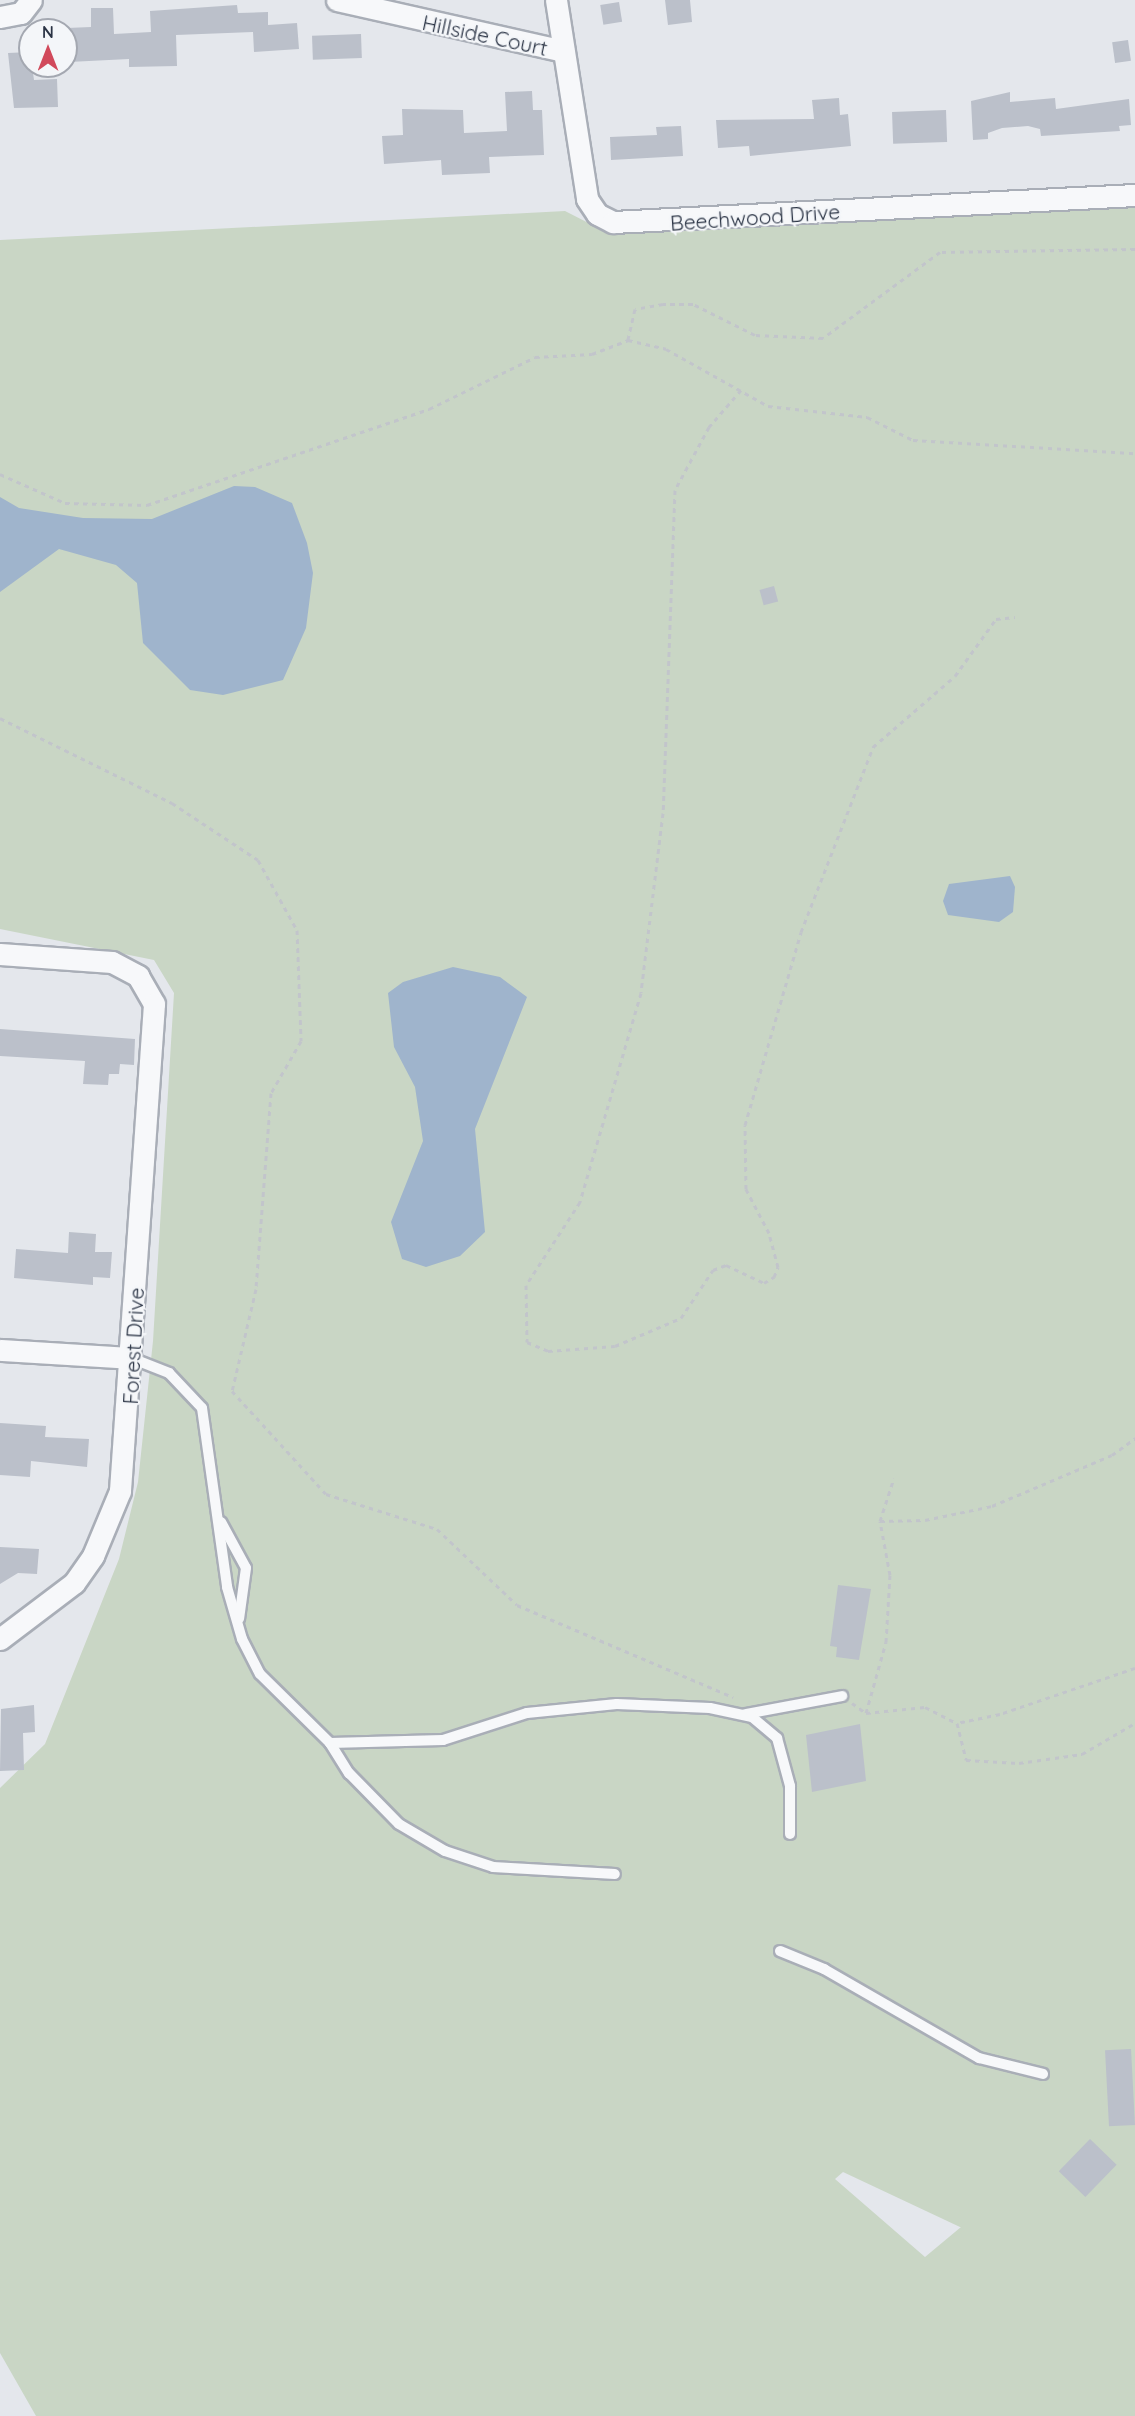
<!DOCTYPE html>
<style>
body{margin:0}
#map{position:relative;width:1135px;height:2416px;overflow:hidden;background:#e4e7ec;font-family:Quicksand,sans-serif}
div>[style]{position:absolute}
.green>*{inset:0;background:#c9d6c5}
.water>*{inset:0;background:#9fb4cc}
.building>*{inset:0;background:#bbc0ca;transform-origin:0 0}
.path>*{height:3px;margin-top:-1.5px;transform-origin:0;background:repeating-linear-gradient(90deg,#c2c5cb 0 4.5px,transparent 0 9px)}
.roads{filter:drop-shadow(2px 0 #a9aeb7) drop-shadow(-2px 0 #a9aeb7) drop-shadow(0 2px #a9aeb7) drop-shadow(0 -2px #a9aeb7)}
.service>*{height:10px;margin:-5px;padding:0 5px;transform-origin:5px;border-radius:5px;background:#f7f8fa}
.minor>*{height:21px;margin:-10.5px;padding:0 10.5px;transform-origin:10.5px;border-radius:10.5px;background:#f7f8fa}
span{translate:-50% -50%;white-space:nowrap;text-align:center;line-height:1.15;-webkit-text-stroke:4.5px #f4f6f9;paint-order:stroke}
.street-label{font-size:21px;color:#2b3445}
.north{position:absolute;left:18px;top:18px;width:60px;height:60px;box-sizing:border-box;background:#f4f6f9;border:2px solid #a4a8b1;border-radius:50%;rotate:0deg;font-size:16px;font-weight:700;line-height:24px;text-align:center;color:#2b3445}
.north::after{content:'';display:block;margin:auto;width:21px;height:27px;background:#d1495b;clip-path:polygon(50% 0,100% 100%,50% 72%,0 100%)}
</style>
<div id="map">
<div class="green">
<i style="clip-path:polygon(evenodd,1135px 207px,1135px 2416px,36px 2416px,0 2353px,0 1788px,45px 1744px,119px 1559px,138px 1482px,153px 1341px,174px 993px,154px 960px,0 929px,0 240px,565px 211px,610px 234px,1135px 207px,843px 2172px,960px 2227px,961px 2227px,925px 2257px,835px 2179px,843px 2172px)"></i>
</div>
<div class="water">
<i style="clip-path:polygon(234px 486px,255px 487px,292px 503px,307px 543px,313px 573px,306px 628px,283px 680px,223px 695px,190px 690px,143px 643px,137px 583px,116px 565px,59px 549px,0 592px,0 497px,19px 508px,83px 518px,152px 519px)"></i>
<i style="clip-path:polygon(1010px 876px,1015px 887px,1013px 912px,999px 922px,948px 915px,943px 901px,949px 884px)"></i>
<i style="clip-path:polygon(453px 967px,500px 977px,527px 997px,475px 1129px,485px 1232px,460px 1256px,426px 1267px,402px 1259px,391px 1222px,423px 1141px,415px 1087px,394px 1047px,388px 993px,403px 982px)"></i>
</div>
<div class="building">
<i style="clip-path:polygon(665px 0,690px 0,692px 22px,668px 25px)"></i>
<i style="left:619px;top:2px;width:20px;height:19px;rotate:81deg"></i>
<i style="clip-path:polygon(237px 5px,238px 13px,268px 12px,268px 25px,297px 23px,299px 49px,254px 52px,253px 32px,176px 35px,177px 66px,129px 67px,129px 59px,69px 62px,67px 28px,91px 27px,91px 8px,113px 8px,114px 34px,151px 32px,150px 11px)"></i>
<i style="left:361px;top:34px;width:24px;height:49px;rotate:88deg"></i>
<i style="left:1128px;top:40px;width:21px;height:16px;rotate:82deg"></i>
<i style="clip-path:polygon(30px 52px,34px 80px,57px 79px,58px 107px,14px 108px,8px 53px)"></i>
<i style="clip-path:polygon(532px 91px,533px 110px,542px 110px,544px 155px,489px 157px,490px 173px,442px 175px,441px 160px,384px 164px,382px 136px,403px 135px,402px 109px,463px 110px,464px 133px,507px 131px,505px 92px)"></i>
<i style="clip-path:polygon(1010px 92px,1010px 102px,1055px 98px,1056px 109px,1129px 99px,1131px 125px,1119px 126px,1120px 131px,1041px 136px,1040px 129px,1028px 126px,1002px 128px,988px 133px,988px 139px,973px 140px,971px 101px)"></i>
<i style="clip-path:polygon(839px 98px,840px 115px,848px 114px,851px 146px,750px 156px,749px 146px,718px 148px,716px 120px,814px 119px,812px 100px)"></i>
<i style="left:946px;top:110px;width:32px;height:54px;rotate:88deg"></i>
<i style="clip-path:polygon(681px 126px,683px 156px,611px 160px,610px 137px,657px 135px,656px 127px)"></i>
<i style="left:774px;top:586px;width:16px;height:15px;rotate:75deg"></i>
<i style="clip-path:polygon(0 1029px,135px 1039px,134px 1065px,120px 1064px,119px 1074px,109px 1074px,108px 1085px,83px 1084px,85px 1061px,0 1056px)"></i>
<i style="clip-path:polygon(69px 1232px,96px 1234px,95px 1252px,112px 1252px,110px 1278px,93px 1277px,93px 1285px,14px 1278px,16px 1249px,68px 1253px)"></i>
<i style="clip-path:polygon(0 1423px,46px 1426px,45px 1437px,89px 1439px,87px 1467px,31px 1461px,30px 1477px,0 1475px)"></i>
<i style="clip-path:polygon(0 1547px,39px 1549px,37px 1574px,18px 1573px,0 1584px)"></i>
<i style="clip-path:polygon(838px 1585px,871px 1589px,859px 1660px,836px 1657px,837px 1647px,830px 1646px)"></i>
<i style="clip-path:polygon(34px 1705px,35px 1732px,23px 1733px,24px 1770px,0 1771px,1px 1709px)"></i>
<i style="clip-path:polygon(860px 1724px,866px 1781px,812px 1792px,806px 1735px)"></i>
<i style="left:1131px;top:2049px;width:76px;height:26px;rotate:87deg"></i>
<i style="left:1090px;top:2139px;width:37px;height:45px;rotate:44deg"></i>
</div>
<div class="path">
<i style="left:1135px;top:249px;width:195px;rotate:179.1deg"></i>
<i style="left:940px;top:252px;width:145px;rotate:143.7deg"></i>
<i style="left:823px;top:338px;width:68px;rotate:-177.5deg"></i>
<i style="left:755px;top:335px;width:69px;rotate:-153.4deg"></i>
<i style="left:693px;top:304px;width:30px;rotate:180deg"></i>
<i style="left:663px;top:304px;width:28px;rotate:170deg"></i>
<i style="left:635px;top:309px;width:32px;rotate:103deg"></i>
<i style="left:628px;top:340px;width:39px;rotate:13deg"></i>
<i style="left:666px;top:349px;width:117px;rotate:29.2deg"></i>
<i style="left:768px;top:406px;width:100px;rotate:6.3deg"></i>
<i style="left:867px;top:417px;width:51px;rotate:26.6deg"></i>
<i style="left:913px;top:440px;width:222px;rotate:3.4deg"></i>
<i style="left:741px;top:390px;width:49px;rotate:130.9deg"></i>
<i style="left:709px;top:427px;width:72px;rotate:118.4deg"></i>
<i style="left:675px;top:490px;width:323px;rotate:92.1deg"></i>
<i style="left:663px;top:813px;width:181px;rotate:97deg"></i>
<i style="left:641px;top:993px;width:218px;rotate:106.3deg"></i>
<i style="left:580px;top:1202px;width:99px;rotate:123deg"></i>
<i style="left:526px;top:1285px;width:57px;rotate:89deg"></i>
<i style="left:527px;top:1342px;width:23px;rotate:23deg"></i>
<i style="left:548px;top:1351px;width:67px;rotate:-4.3deg"></i>
<i style="left:615px;top:1346px;width:72px;rotate:-23deg"></i>
<i style="left:681px;top:1318px;width:58px;rotate:-56.3deg"></i>
<i style="left:713px;top:1270px;width:14px;rotate:-21deg"></i>
<i style="left:726px;top:1265px;width:42px;rotate:25.3deg"></i>
<i style="left:764px;top:1283px;width:12px;rotate:-31deg"></i>
<i style="left:774px;top:1277px;width:11px;rotate:-68deg"></i>
<i style="left:778px;top:1267px;width:35px;rotate:-105deg"></i>
<i style="left:769px;top:1233px;width:50px;rotate:-117.6deg"></i>
<i style="left:746px;top:1189px;width:64px;rotate:-90.9deg"></i>
<i style="left:745px;top:1125px;width:201px;rotate:-73.8deg"></i>
<i style="left:801px;top:932px;width:199px;rotate:-68.7deg"></i>
<i style="left:873px;top:747px;width:108px;rotate:-40.9deg"></i>
<i style="left:955px;top:676px;width:70px;rotate:-54.3deg"></i>
<i style="left:996px;top:619px;width:19px;rotate:-6deg"></i>
<i style="left:0;top:474px;width:71px;rotate:24deg"></i>
<i style="left:65px;top:503px;width:82px;rotate:1.4deg"></i>
<i style="left:147px;top:505px;width:298px;rotate:-18.8deg"></i>
<i style="left:429px;top:409px;width:118px;rotate:-26.1deg"></i>
<i style="left:535px;top:357px;width:57px;rotate:-3deg"></i>
<i style="left:592px;top:354px;width:39px;rotate:-21deg"></i>
<i style="left:0;top:718px;width:192px;rotate:26.3deg"></i>
<i style="left:172px;top:803px;width:103px;rotate:33.5deg"></i>
<i style="left:258px;top:860px;width:80px;rotate:60.9deg"></i>
<i style="left:297px;top:930px;width:111px;rotate:87.9deg"></i>
<i style="left:301px;top:1041px;width:60px;rotate:120deg"></i>
<i style="left:271px;top:1093px;width:197px;rotate:94.4deg"></i>
<i style="left:256px;top:1289px;width:105px;rotate:103.2deg"></i>
<i style="left:232px;top:1391px;width:139px;rotate:47.6deg"></i>
<i style="left:326px;top:1494px;width:116px;rotate:17.5deg"></i>
<i style="left:437px;top:1529px;width:110px;rotate:43.5deg"></i>
<i style="left:517px;top:1605px;width:235px;rotate:23.1deg"></i>
<i style="left:880px;top:1521px;width:45px;rotate:-1.3deg"></i>
<i style="left:925px;top:1520px;width:68px;rotate:-11.8deg"></i>
<i style="left:992px;top:1506px;width:130px;rotate:-23deg"></i>
<i style="left:1112px;top:1455px;width:29px;rotate:-36deg"></i>
<i style="left:1135px;top:1668px;width:143px;rotate:161.2deg"></i>
<i style="left:1000px;top:1714px;width:44px;rotate:168.2deg"></i>
<i style="left:957px;top:1723px;width:38px;rotate:76deg"></i>
<i style="left:966px;top:1760px;width:53px;rotate:3.2deg"></i>
<i style="left:1019px;top:1763px;width:64px;rotate:-8.1deg"></i>
<i style="left:1082px;top:1754px;width:61px;rotate:-30.3deg"></i>
<i style="left:852px;top:1703px;width:17px;rotate:36deg"></i>
<i style="left:866px;top:1713px;width:59px;rotate:-5.8deg"></i>
<i style="left:925px;top:1707px;width:36px;rotate:27deg"></i>
<i style="left:866px;top:1713px;width:74px;rotate:-74.3deg"></i>
<i style="left:886px;top:1642px;width:67px;rotate:-86.6deg"></i>
<i style="left:890px;top:1575px;width:55px;rotate:-100.5deg"></i>
<i style="left:880px;top:1521px;width:45px;rotate:-72deg"></i>
</div>
<div class="roads">
<div class="service">
<i style="left:131px;top:1358px;width:41px;rotate:21.5deg"></i>
<i style="left:169px;top:1373px;width:48px;rotate:46.7deg"></i>
<i style="left:202px;top:1408px;width:181px;rotate:82deg"></i>
<i style="left:227px;top:1587px;width:54px;rotate:73.9deg"></i>
<i style="left:242px;top:1639px;width:39px;rotate:63deg"></i>
<i style="left:260px;top:1674px;width:98px;rotate:44.6deg"></i>
<i style="left:330px;top:1743px;width:36px;rotate:58deg"></i>
<i style="left:349px;top:1773px;width:71px;rotate:45.6deg"></i>
<i style="left:399px;top:1824px;width:53px;rotate:30.4deg"></i>
<i style="left:445px;top:1851px;width:51px;rotate:18.4deg"></i>
<i style="left:493px;top:1867px;width:122px;rotate:3.3deg"></i>
<i style="left:221px;top:1522px;width:52px;rotate:61.5deg"></i>
<i style="left:246px;top:1568px;width:51px;rotate:97.8deg"></i>
<i style="left:746px;top:1714px;width:98px;rotate:-10.6deg"></i>
<i style="left:330px;top:1743px;width:113px;rotate:-1.5deg"></i>
<i style="left:443px;top:1740px;width:88px;rotate:-17.8deg"></i>
<i style="left:527px;top:1713px;width:90px;rotate:-5.7deg"></i>
<i style="left:617px;top:1704px;width:93px;rotate:2.5deg"></i>
<i style="left:710px;top:1708px;width:43px;rotate:12.1deg"></i>
<i style="left:752px;top:1717px;width:33px;rotate:40deg"></i>
<i style="left:777px;top:1738px;width:50px;rotate:74.8deg"></i>
<i style="left:790px;top:1786px;width:48px;rotate:90deg"></i>
<i style="left:780px;top:1951px;width:48px;rotate:22.2deg"></i>
<i style="left:824px;top:1969px;width:179px;rotate:29.9deg"></i>
<i style="left:979px;top:2058px;width:66px;rotate:14deg"></i>
</div>
<div class="minor">
<i style="left:337px;top:0;width:232px;rotate:12.7deg"></i>
<i style="left:556px;top:0;width:201px;rotate:81.1deg"></i>
<i style="left:587px;top:199px;width:18px;rotate:56deg"></i>
<i style="left:597px;top:214px;width:18px;rotate:27deg"></i>
<i style="left:613px;top:222px;width:523px;rotate:-2.96deg"></i>
<i style="left:0;top:17px;width:21px;rotate:-11deg"></i>
<i style="left:21px;top:13px;width:16px;rotate:-52deg"></i>
<i style="left:0;top:954px;width:112px;rotate:4.1deg"></i>
<i style="left:112px;top:962px;width:30px;rotate:28deg"></i>
<i style="left:138px;top:976px;width:32px;rotate:60deg"></i>
<i style="left:154px;top:1004px;width:488px;rotate:94deg"></i>
<i style="left:120px;top:1491px;width:70px;rotate:112.6deg"></i>
<i style="left:93px;top:1556px;width:33px;rotate:125deg"></i>
<i style="left:74px;top:1583px;width:93px;rotate:142.9deg"></i>
<i style="left:0;top:1350px;width:131px;rotate:3.5deg"></i>
</div>
</div>
<div class="street-label">
<span style="left:485px;top:35px;rotate:12deg">Hillside Court</span>
<span style="left:755px;top:217px;rotate:-4deg">Beechwood Drive</span>
<span style="left:133px;top:1346px;rotate:-87deg">Forest Drive</span>
</div>
<div class="north">N</div>
</div>
